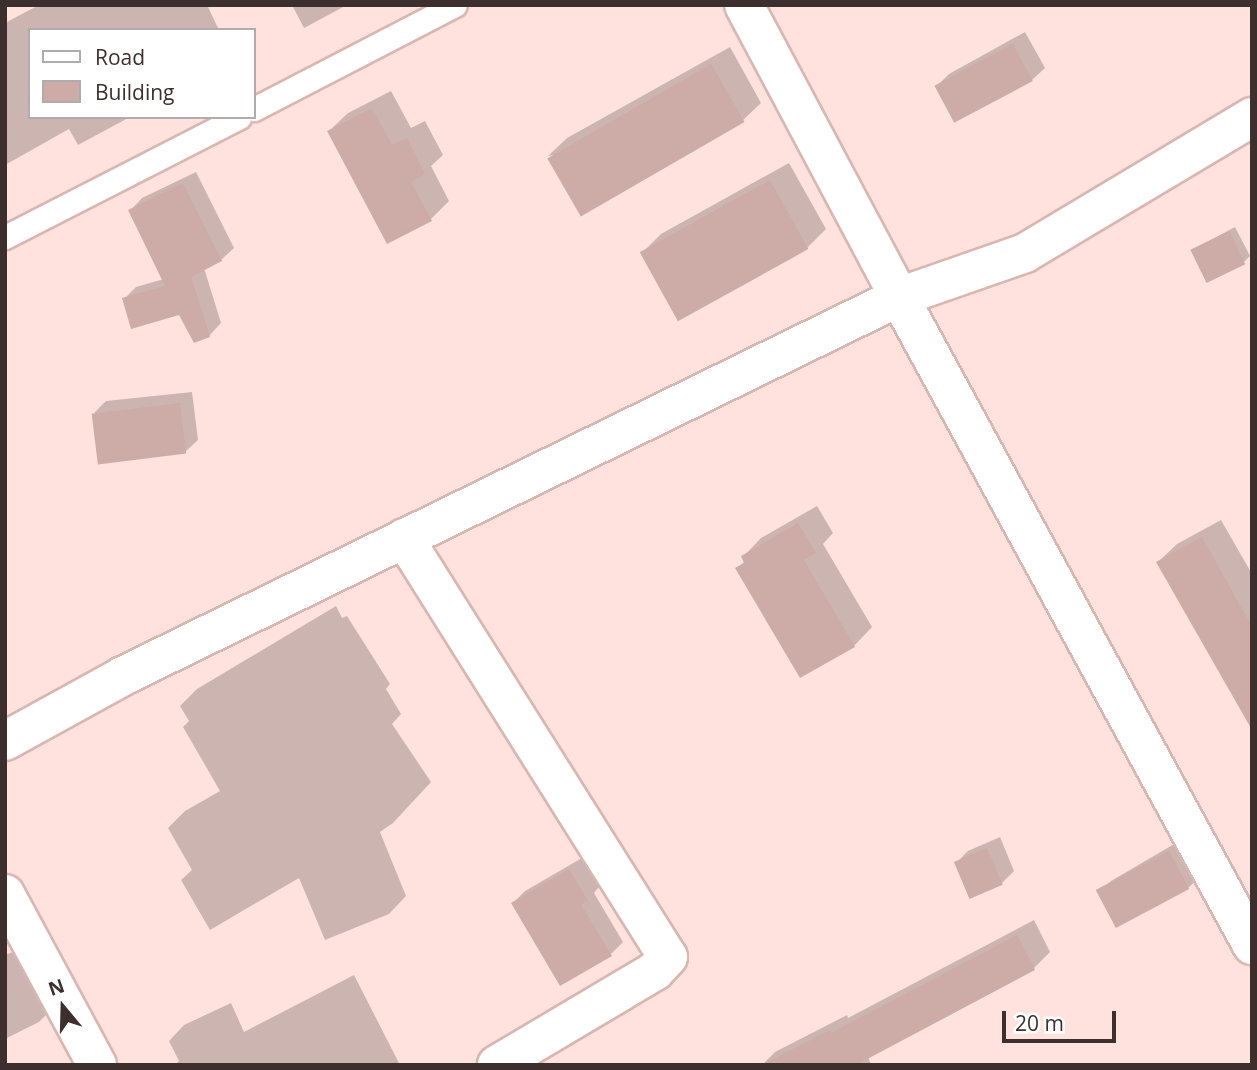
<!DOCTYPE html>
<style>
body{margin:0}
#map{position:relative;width:1257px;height:1070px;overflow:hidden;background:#ffe2dd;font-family:"Open Sans",sans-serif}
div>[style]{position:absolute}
.shadow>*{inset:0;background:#0003}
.building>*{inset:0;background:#cdaba6;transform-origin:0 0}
.roads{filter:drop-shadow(2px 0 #d9b6b1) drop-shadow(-2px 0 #d9b6b1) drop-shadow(0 2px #d9b6b1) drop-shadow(0 -2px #d9b6b1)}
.lane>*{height:23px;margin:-11.5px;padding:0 11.5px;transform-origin:11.5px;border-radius:11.5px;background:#fff}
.street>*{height:38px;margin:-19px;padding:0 19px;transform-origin:19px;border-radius:19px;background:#fff}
span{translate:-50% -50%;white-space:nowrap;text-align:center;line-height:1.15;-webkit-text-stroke:5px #fff;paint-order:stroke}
.frame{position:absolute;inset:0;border:7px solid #3d2f2e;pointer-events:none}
.legend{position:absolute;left:28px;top:28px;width:228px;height:91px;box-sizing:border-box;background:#fff;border:2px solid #b1acab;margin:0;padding:9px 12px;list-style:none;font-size:21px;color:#3d2f2e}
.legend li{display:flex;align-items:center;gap:14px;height:35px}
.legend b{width:35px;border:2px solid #b1acab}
.north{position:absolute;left:28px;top:972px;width:70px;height:70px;-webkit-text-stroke:5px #fff;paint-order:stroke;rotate:341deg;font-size:19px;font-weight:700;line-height:28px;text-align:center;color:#3d2f2e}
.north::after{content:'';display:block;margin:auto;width:24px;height:32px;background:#3d2f2e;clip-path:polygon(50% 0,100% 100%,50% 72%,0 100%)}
.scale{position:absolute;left:1002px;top:1011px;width:114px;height:32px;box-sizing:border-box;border:4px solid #3d2f2e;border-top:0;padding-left:9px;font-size:21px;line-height:24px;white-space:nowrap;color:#3d2f2e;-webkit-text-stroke:5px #fff;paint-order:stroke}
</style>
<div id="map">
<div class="shadow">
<i style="clip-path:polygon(39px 5px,207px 5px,219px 30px,30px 30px,30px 117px,130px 117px,78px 145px,69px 129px,5px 165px,5px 23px)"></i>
<i style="clip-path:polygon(292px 5px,347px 5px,304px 28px)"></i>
<i style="clip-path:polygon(1025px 32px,1045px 68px,1032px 80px,937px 86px,949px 74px)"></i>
<i style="clip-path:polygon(730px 47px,761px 103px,742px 121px,548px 156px,567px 138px)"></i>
<i style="clip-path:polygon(391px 91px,411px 128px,425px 121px,443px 155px,431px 166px,449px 201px,431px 219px,329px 131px,348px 113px)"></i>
<i style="clip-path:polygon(789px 163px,826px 229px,807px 248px,679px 318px,643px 252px,661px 234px)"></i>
<i style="clip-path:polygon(196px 172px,234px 248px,221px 260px,204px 268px,221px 323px,209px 336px,180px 313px,124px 299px,136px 287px,164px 279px,130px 211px,142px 198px)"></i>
<i style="clip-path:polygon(1235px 227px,1250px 256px,1244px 262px,1192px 250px)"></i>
<i style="clip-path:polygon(192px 392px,198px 440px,185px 452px,94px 413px,106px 401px)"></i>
<i style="clip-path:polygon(817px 506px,833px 533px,823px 544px,872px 627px,854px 646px,737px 569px,745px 561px,743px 557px,761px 538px)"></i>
<i style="clip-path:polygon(1221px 520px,1252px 574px,1252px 728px,1158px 562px,1177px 544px)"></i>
<i style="clip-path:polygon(336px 606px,342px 618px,347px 616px,390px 684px,386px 689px,401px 714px,392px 724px,431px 782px,393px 823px,380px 832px,406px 896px,389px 914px,325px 940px,299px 878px,210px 930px,181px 880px,192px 870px,168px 828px,185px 811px,220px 791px,183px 727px,189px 721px,180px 706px,197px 689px)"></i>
<i style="clip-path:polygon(1000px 837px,1014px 871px,1002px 883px,956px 863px,968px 851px)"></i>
<i style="clip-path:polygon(1181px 840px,1201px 876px,1188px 888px,1099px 893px,1111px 881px)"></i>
<i style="clip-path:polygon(582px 858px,599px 887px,594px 893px,623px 942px,611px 954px,513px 903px,525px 891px)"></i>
<i style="clip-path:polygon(1034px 920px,1050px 952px,1034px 968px,868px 1056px,871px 1065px,762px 1065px,775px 1052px,847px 1015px,848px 1018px)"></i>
<i style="clip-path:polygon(31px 945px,56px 1005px,39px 1022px,5px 1039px,5px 955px)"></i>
<i style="clip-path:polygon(354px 975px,400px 1065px,175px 1065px,179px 1061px,169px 1041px,184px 1025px,231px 1003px,244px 1032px)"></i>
</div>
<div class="building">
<i style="left:1013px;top:44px;width:42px;height:89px;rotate:62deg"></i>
<i style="left:711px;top:64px;width:67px;height:189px;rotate:60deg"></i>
<i style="clip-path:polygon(372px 108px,392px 145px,407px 138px,425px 174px,411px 182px,432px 221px,387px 244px,327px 131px)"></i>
<i style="left:770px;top:180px;width:79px;height:149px;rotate:61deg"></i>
<i style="clip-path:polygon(183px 183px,222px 261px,191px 277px,210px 337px,194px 343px,179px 315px,131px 329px,122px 298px,165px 286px,128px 210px)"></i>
<i style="left:1229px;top:231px;width:37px;height:43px;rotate:64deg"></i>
<i style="left:180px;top:403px;width:51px;height:89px;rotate:83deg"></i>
<i style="clip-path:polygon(798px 523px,816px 553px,804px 560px,855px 647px,800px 678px,735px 568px,744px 563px,741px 556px)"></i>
<i style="clip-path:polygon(1202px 537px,1252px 627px,1252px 730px,1156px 562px)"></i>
<i style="left:987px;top:848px;width:40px;height:36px;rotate:67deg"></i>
<i style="left:1169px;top:851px;width:43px;height:83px;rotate:62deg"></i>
<i style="clip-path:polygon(569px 869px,588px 901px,581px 905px,612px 956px,560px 986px,511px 903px)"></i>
<i style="clip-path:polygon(1017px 935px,1035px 970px,856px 1065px,762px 1065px,830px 1030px,831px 1033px)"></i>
</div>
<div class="roads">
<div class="lane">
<i style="left:254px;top:109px;width:226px;rotate:-27.4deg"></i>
<i style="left:5px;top:237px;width:263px;rotate:-27.1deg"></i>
</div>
<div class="street">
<i style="left:744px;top:5px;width:331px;rotate:62deg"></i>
<i style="left:899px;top:297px;width:738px;rotate:61.42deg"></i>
<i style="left:404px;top:538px;width:495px;rotate:57.8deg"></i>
<i style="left:668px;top:957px;width:19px;rotate:133deg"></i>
<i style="left:655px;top:971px;width:184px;rotate:149.3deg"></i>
<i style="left:5px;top:741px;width:135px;rotate:-28.8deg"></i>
<i style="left:123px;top:676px;width:864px;rotate:-26.03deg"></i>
<i style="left:899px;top:297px;width:133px;rotate:-19.2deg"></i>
<i style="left:1025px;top:253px;width:265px;rotate:-30.9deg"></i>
<i style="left:5px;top:894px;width:194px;rotate:61.7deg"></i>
</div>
</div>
<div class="frame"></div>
<ul class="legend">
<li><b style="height:9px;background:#fff"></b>Road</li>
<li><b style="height:19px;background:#cdaba6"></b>Building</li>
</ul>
<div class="north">N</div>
<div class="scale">20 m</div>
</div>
